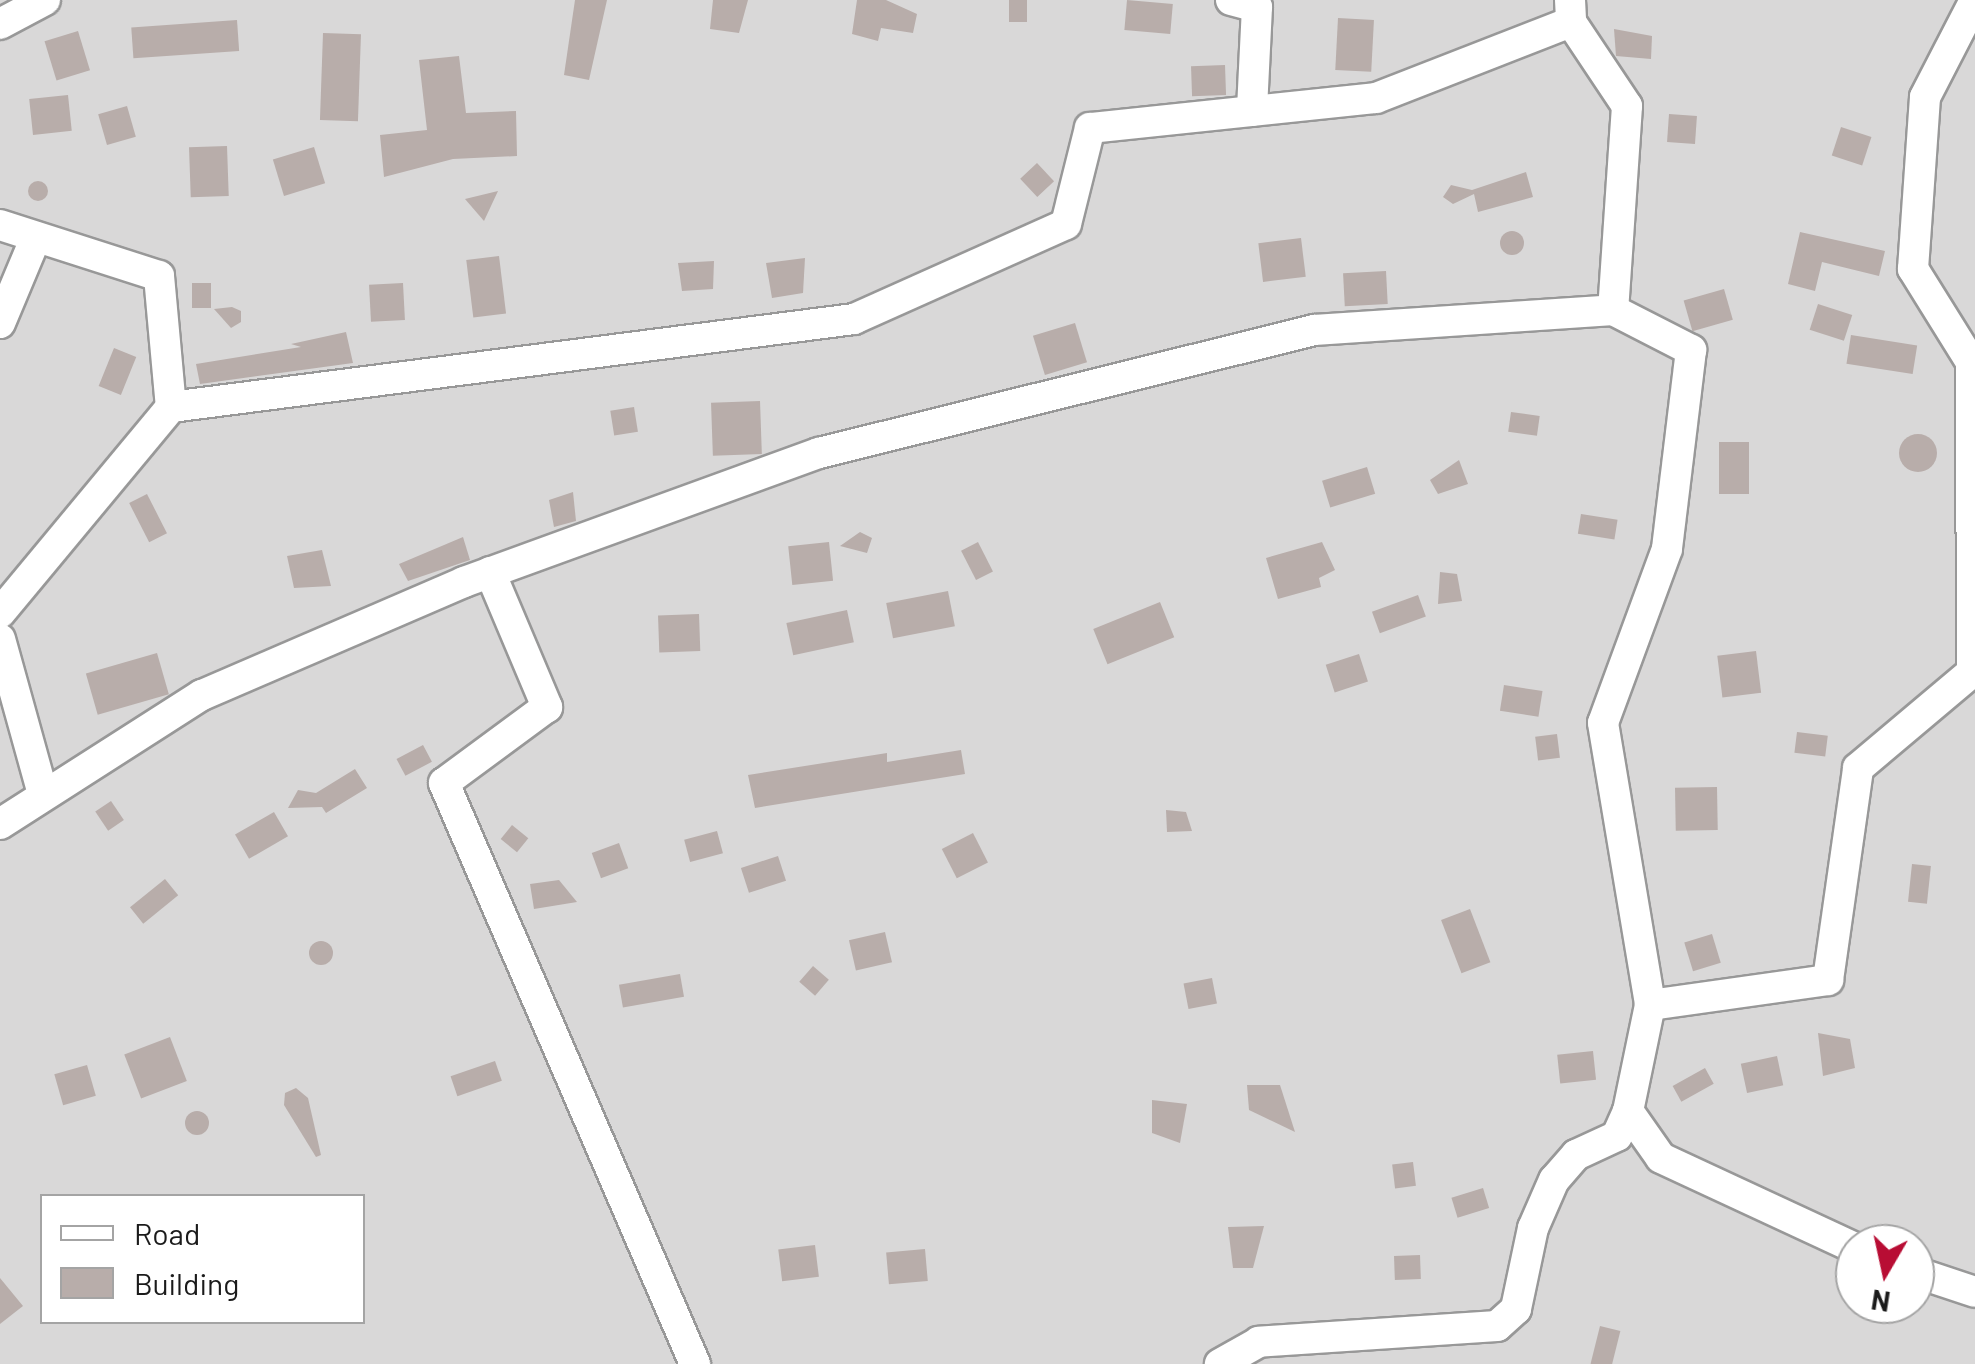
<!DOCTYPE html>
<style>
body{margin:0}
#map{position:relative;width:1975px;height:1364px;overflow:hidden;background:#ece5e0;font-family:Barlow,sans-serif}
div>[style]{position:absolute}
.residential>*{inset:0;background:#d9d8d8}
.building>*{inset:0;background:#b8adaa;transform-origin:0 0}
.round{border-radius:50%}
.roads{filter:drop-shadow(2px 0 #989898) drop-shadow(-2px 0 #989898) drop-shadow(0 2px #989898) drop-shadow(0 -2px #989898)}
.minor>*{height:30px;margin:-15px;padding:0 15px;transform-origin:15px;border-radius:15px;background:#fff}
span{translate:-50% -50%;white-space:nowrap;text-align:center;line-height:1.15;-webkit-text-stroke:9px #fff;paint-order:stroke}
.legend{position:absolute;left:40px;top:1194px;width:325px;height:130px;box-sizing:border-box;background:#fff;border:2px solid #a4a4a4;margin:0;padding:12px 18px;list-style:none;font-size:30px;color:#1b1b1b}
.legend li{display:flex;align-items:center;gap:20px;height:50px}
.legend b{width:50px;border:2px solid #a4a4a4}
.north{position:absolute;left:1835px;top:1224px;width:100px;height:100px;box-sizing:border-box;background:#fff;border:2px solid #a4a4a4;border-radius:50%;rotate:189deg;font-size:28px;font-weight:700;line-height:40px;text-align:center;color:#1b1b1b}
.north::after{content:'';display:block;margin:auto;width:35px;height:45px;background:#b80d34;clip-path:polygon(50% 0,100% 100%,50% 72%,0 100%)}
</style>
<div id="map">
<div class="residential">
<i style="clip-path:polygon(evenodd,0 0,1975px 0,1975px 1364px,0 1364px,0 0,42px 1196px,362px 1196px,362px 1322px,42px 1322px,42px 1196px,0 0,1855px 1244px,1915px 1244px,1915px 1304px,1855px 1304px,1855px 1244px)"></i>
</div>
<div class="building">
<i style="clip-path:polygon(575px 0,607px 0,589px 80px,564px 75px)"></i>
<i style="clip-path:polygon(713px 0,748px 0,739px 33px,710px 29px)"></i>
<i style="clip-path:polygon(857px 0,886px 0,917px 14px,913px 33px,881px 28px,878px 41px,852px 34px)"></i>
<i style="left:1009px;top:0;width:18px;height:22px"></i>
<i style="left:1127px;top:0;width:46px;height:30px;rotate:5deg"></i>
<i style="left:1338px;top:18px;width:36px;height:52px;rotate:3deg"></i>
<i style="left:237px;top:20px;width:31px;height:106px;rotate:86deg"></i>
<i style="clip-path:polygon(1614px 29px,1652px 36px,1651px 59px,1616px 56px)"></i>
<i style="left:78px;top:31px;width:41px;height:35px;rotate:73deg"></i>
<i style="left:323px;top:33px;width:38px;height:87px;rotate:2deg"></i>
<i style="clip-path:polygon(459px 56px,466px 113px,516px 111px,517px 156px,453px 159px,384px 177px,380px 135px,427px 130px,419px 60px)"></i>
<i style="left:1225px;top:65px;width:30px;height:34px;rotate:88deg"></i>
<i style="left:68px;top:95px;width:36px;height:39px;rotate:84deg"></i>
<i style="left:127px;top:106px;width:32px;height:30px;rotate:74deg"></i>
<i style="left:1669px;top:114px;width:28px;height:28px;rotate:4deg"></i>
<i style="left:1841px;top:127px;width:32px;height:30px;rotate:18deg"></i>
<i style="left:227px;top:146px;width:50px;height:38px;rotate:88deg"></i>
<i style="left:314px;top:147px;width:38px;height:43px;rotate:73deg"></i>
<i style="left:1037px;top:163px;width:25px;height:23px;rotate:47deg"></i>
<i style="clip-path:polygon(1526px 172px,1533px 197px,1478px 212px,1474px 194px,1453px 204px,1443px 197px,1451px 185px,1472px 190px)"></i>
<i class="round" style="left:28px;top:181px;width:20px;height:20px"></i>
<i style="clip-path:polygon(498px 191px,484px 221px,465px 199px)"></i>
<i class="round" style="left:1500px;top:231px;width:24px;height:24px"></i>
<i style="clip-path:polygon(1800px 232px,1885px 251px,1879px 276px,1822px 262px,1815px 291px,1788px 284px)"></i>
<i style="left:1301px;top:238px;width:39px;height:43px;rotate:83deg"></i>
<i style="left:499px;top:256px;width:58px;height:33px;rotate:83deg"></i>
<i style="clip-path:polygon(805px 258px,803px 293px,772px 298px,766px 263px)"></i>
<i style="clip-path:polygon(714px 261px,713px 289px,682px 291px,678px 263px)"></i>
<i style="left:1386px;top:271px;width:33px;height:43px;rotate:87deg"></i>
<i style="left:192px;top:283px;width:19px;height:25px"></i>
<i style="left:403px;top:283px;width:37px;height:34px;rotate:87deg"></i>
<i style="left:1724px;top:289px;width:32px;height:42px;rotate:74deg"></i>
<i style="left:1818px;top:304px;width:36px;height:27px;rotate:18deg"></i>
<i style="clip-path:polygon(232px 307px,241px 311px,241px 322px,231px 328px,214px 309px)"></i>
<i style="left:1075px;top:323px;width:41px;height:44px;rotate:73deg"></i>
<i style="clip-path:polygon(346px 332px,353px 363px,200px 384px,196px 364px,301px 347px,291px 344px)"></i>
<i style="left:1851px;top:335px;width:67px;height:29px;rotate:9deg"></i>
<i style="left:114px;top:348px;width:24px;height:41px;rotate:22deg"></i>
<i style="left:760px;top:401px;width:53px;height:49px;rotate:88deg"></i>
<i style="left:634px;top:407px;width:25px;height:24px;rotate:81deg"></i>
<i style="left:1511px;top:412px;width:29px;height:20px;rotate:8deg"></i>
<i class="round" style="left:1899px;top:434px;width:38px;height:38px"></i>
<i style="left:1719px;top:442px;width:30px;height:52px"></i>
<i style="clip-path:polygon(1459px 460px,1468px 484px,1438px 494px,1430px 480px)"></i>
<i style="left:1367px;top:467px;width:28px;height:47px;rotate:73deg"></i>
<i style="clip-path:polygon(573px 492px,576px 521px,554px 527px,549px 500px)"></i>
<i style="left:147px;top:494px;width:44px;height:20px;rotate:63deg"></i>
<i style="left:1581px;top:514px;width:37px;height:20px;rotate:9deg"></i>
<i style="clip-path:polygon(860px 532px,872px 538px,867px 553px,840px 546px)"></i>
<i style="clip-path:polygon(463px 537px,470px 560px,408px 581px,399px 564px)"></i>
<i style="left:829px;top:542px;width:39px;height:41px;rotate:84deg"></i>
<i style="left:978px;top:542px;width:33px;height:19px;rotate:63deg"></i>
<i style="clip-path:polygon(1322px 542px,1335px 570px,1319px 578px,1321px 587px,1278px 599px,1266px 558px)"></i>
<i style="clip-path:polygon(322px 550px,331px 586px,294px 588px,287px 556px)"></i>
<i style="clip-path:polygon(1440px 572px,1457px 574px,1462px 601px,1438px 604px)"></i>
<i style="left:948px;top:591px;width:36px;height:63px;rotate:79deg"></i>
<i style="left:1418px;top:595px;width:23px;height:49px;rotate:70deg"></i>
<i style="left:1160px;top:602px;width:38px;height:72px;rotate:68deg"></i>
<i style="left:847px;top:610px;width:33px;height:62px;rotate:78deg"></i>
<i style="left:699px;top:614px;width:37px;height:41px;rotate:88deg"></i>
<i style="left:1756px;top:651px;width:42px;height:39px;rotate:83deg"></i>
<i style="left:157px;top:653px;width:43px;height:74px;rotate:74deg"></i>
<i style="left:1359px;top:654px;width:29px;height:35px;rotate:72deg"></i>
<i style="left:1504px;top:685px;width:39px;height:26px;rotate:9deg"></i>
<i style="left:1797px;top:732px;width:31px;height:21px;rotate:7deg"></i>
<i style="left:1557px;top:734px;width:24px;height:22px;rotate:83deg"></i>
<i style="left:423px;top:745px;width:19px;height:30px;rotate:62deg"></i>
<i style="clip-path:polygon(961px 750px,965px 774px,755px 808px,748px 775px,887px 753px,887px 762px)"></i>
<i style="clip-path:polygon(355px 769px,367px 788px,326px 813px,322px 807px,288px 808px,298px 790px,316px 793px)"></i>
<i style="left:1717px;top:787px;width:43px;height:42px;rotate:89deg"></i>
<i style="left:111px;top:801px;width:23px;height:19px;rotate:56deg"></i>
<i style="clip-path:polygon(1166px 810px,1186px 812px,1192px 831px,1167px 832px)"></i>
<i style="left:274px;top:812px;width:28px;height:45px;rotate:60deg"></i>
<i style="left:512px;top:825px;width:21px;height:18px;rotate:39deg"></i>
<i style="left:717px;top:831px;width:23px;height:34px;rotate:75deg"></i>
<i style="left:973px;top:833px;width:33px;height:35px;rotate:63deg"></i>
<i style="left:619px;top:843px;width:27px;height:29px;rotate:70deg"></i>
<i style="left:778px;top:856px;width:26px;height:39px;rotate:72deg"></i>
<i style="left:1912px;top:864px;width:19px;height:38px;rotate:6deg"></i>
<i style="left:165px;top:879px;width:21px;height:45px;rotate:51deg"></i>
<i style="clip-path:polygon(559px 880px,577px 902px,534px 909px,530px 884px)"></i>
<i style="left:1470px;top:909px;width:57px;height:31px;rotate:69deg"></i>
<i style="left:885px;top:932px;width:31px;height:37px;rotate:77deg"></i>
<i style="left:1712px;top:934px;width:30px;height:29px;rotate:73deg"></i>
<i class="round" style="left:309px;top:941px;width:24px;height:24px"></i>
<i style="left:813px;top:966px;width:21px;height:21px;rotate:41deg"></i>
<i style="left:680px;top:974px;width:23px;height:62px;rotate:80deg"></i>
<i style="left:1212px;top:978px;width:26px;height:29px;rotate:79deg"></i>
<i style="clip-path:polygon(1818px 1033px,1850px 1039px,1855px 1068px,1823px 1076px)"></i>
<i style="left:170px;top:1037px;width:47px;height:49px;rotate:69deg"></i>
<i style="left:1593px;top:1051px;width:29px;height:36px;rotate:84deg"></i>
<i style="left:1777px;top:1056px;width:30px;height:37px;rotate:78deg"></i>
<i style="left:495px;top:1061px;width:21px;height:47px;rotate:71deg"></i>
<i style="left:87px;top:1065px;width:32px;height:34px;rotate:74deg"></i>
<i style="left:1705px;top:1068px;width:18px;height:37px;rotate:61deg"></i>
<i style="clip-path:polygon(1247px 1085px,1280px 1085px,1295px 1132px,1249px 1110px)"></i>
<i style="clip-path:polygon(296px 1088px,308px 1098px,321px 1155px,316px 1157px,284px 1105px,285px 1093px)"></i>
<i style="clip-path:polygon(1152px 1100px,1187px 1104px,1180px 1143px,1152px 1133px)"></i>
<i class="round" style="left:185px;top:1111px;width:24px;height:24px"></i>
<i style="left:1413px;top:1162px;width:24px;height:21px;rotate:83deg"></i>
<i style="left:1483px;top:1188px;width:21px;height:33px;rotate:73deg"></i>
<i style="clip-path:polygon(1264px 1226px,1253px 1268px,1233px 1268px,1228px 1227px)"></i>
<i style="left:815px;top:1245px;width:32px;height:37px;rotate:83deg"></i>
<i style="left:925px;top:1249px;width:32px;height:39px;rotate:85deg"></i>
<i style="left:1420px;top:1255px;width:24px;height:26px;rotate:88deg"></i>
<i style="clip-path:polygon(0 1278px,23px 1306px,0 1324px)"></i>
<i style="left:1600px;top:1326px;width:21px;height:39px;rotate:14deg"></i>
</div>
<div class="roads">
<div class="minor">
<i style="left:1231px;top:0;width:27px;rotate:15deg"></i>
<i style="left:1257px;top:7px;width:104px;rotate:92.8deg"></i>
<i style="left:1570px;top:0;width:22px;rotate:87deg"></i>
<i style="left:1571px;top:22px;width:101px;rotate:56.3deg"></i>
<i style="left:1627px;top:106px;width:204px;rotate:93.9deg"></i>
<i style="left:0;top:24px;width:51px;rotate:-28.1deg"></i>
<i style="left:0;top:225px;width:167px;rotate:17.8deg"></i>
<i style="left:159px;top:276px;width:132px;rotate:84.8deg"></i>
<i style="left:0;top:323px;width:93px;rotate:-67.3deg"></i>
<i style="left:490px;top:572px;width:147px;rotate:67.1deg"></i>
<i style="left:547px;top:707px;width:128px;rotate:143.6deg"></i>
<i style="left:444px;top:783px;width:633px;rotate:66.63deg"></i>
<i style="left:0;top:613px;width:268px;rotate:-50.3deg"></i>
<i style="left:171px;top:407px;width:689px;rotate:-7.34deg"></i>
<i style="left:854px;top:319px;width:232px;rotate:-24.1deg"></i>
<i style="left:1066px;top:224px;width:99px;rotate:-76deg"></i>
<i style="left:1090px;top:128px;width:288px;rotate:-6deg"></i>
<i style="left:1376px;top:98px;width:209px;rotate:-21.3deg"></i>
<i style="left:0;top:639px;width:161px;rotate:74.5deg"></i>
<i style="left:0;top:824px;width:240px;rotate:-32.6deg"></i>
<i style="left:202px;top:695px;width:285px;rotate:-23.3deg"></i>
<i style="left:464px;top:582px;width:378px;rotate:-20deg"></i>
<i style="left:819px;top:453px;width:510px;rotate:-13.95deg"></i>
<i style="left:1314px;top:330px;width:300px;rotate:-3.8deg"></i>
<i style="left:1613px;top:310px;width:88px;rotate:27.1deg"></i>
<i style="left:1691px;top:350px;width:200px;rotate:96.9deg"></i>
<i style="left:1667px;top:549px;width:185px;rotate:110.2deg"></i>
<i style="left:1603px;top:723px;width:286px;rotate:80.5deg"></i>
<i style="left:1650px;top:1005px;width:108px;rotate:101.7deg"></i>
<i style="left:1628px;top:1111px;width:27px;rotate:114deg"></i>
<i style="left:1617px;top:1136px;width:45px;rotate:155.1deg"></i>
<i style="left:1576px;top:1155px;width:33px;rotate:131deg"></i>
<i style="left:1554px;top:1180px;width:52px;rotate:113.6deg"></i>
<i style="left:1533px;top:1228px;width:83px;rotate:101.9deg"></i>
<i style="left:1516px;top:1309px;width:25px;rotate:138deg"></i>
<i style="left:1497px;top:1326px;width:239px;rotate:176.2deg"></i>
<i style="left:1259px;top:1342px;width:45px;rotate:150.6deg"></i>
<i style="left:1650px;top:1005px;width:180px;rotate:-8deg"></i>
<i style="left:1828px;top:980px;width:214px;rotate:-81.9deg"></i>
<i style="left:1858px;top:768px;width:149px;rotate:-40.1deg"></i>
<i style="left:1972px;top:672px;width:310px;rotate:-90.2deg"></i>
<i style="left:1971px;top:362px;width:110px;rotate:-121.9deg"></i>
<i style="left:1913px;top:269px;width:172px;rotate:-86deg"></i>
<i style="left:1925px;top:97px;width:109px;rotate:-62.7deg"></i>
<i style="left:1628px;top:1111px;width:57px;rotate:54.9deg"></i>
<i style="left:1661px;top:1158px;width:214px;rotate:24.9deg"></i>
<i style="left:1915px;top:1272px;width:63px;rotate:18.4deg"></i>
</div>
</div>
<ul class="legend">
<li><b style="height:12px;background:#fff"></b>Road</li>
<li><b style="height:28px;background:#b8adaa"></b>Building</li>
</ul>
<div class="north">N</div>
</div>
